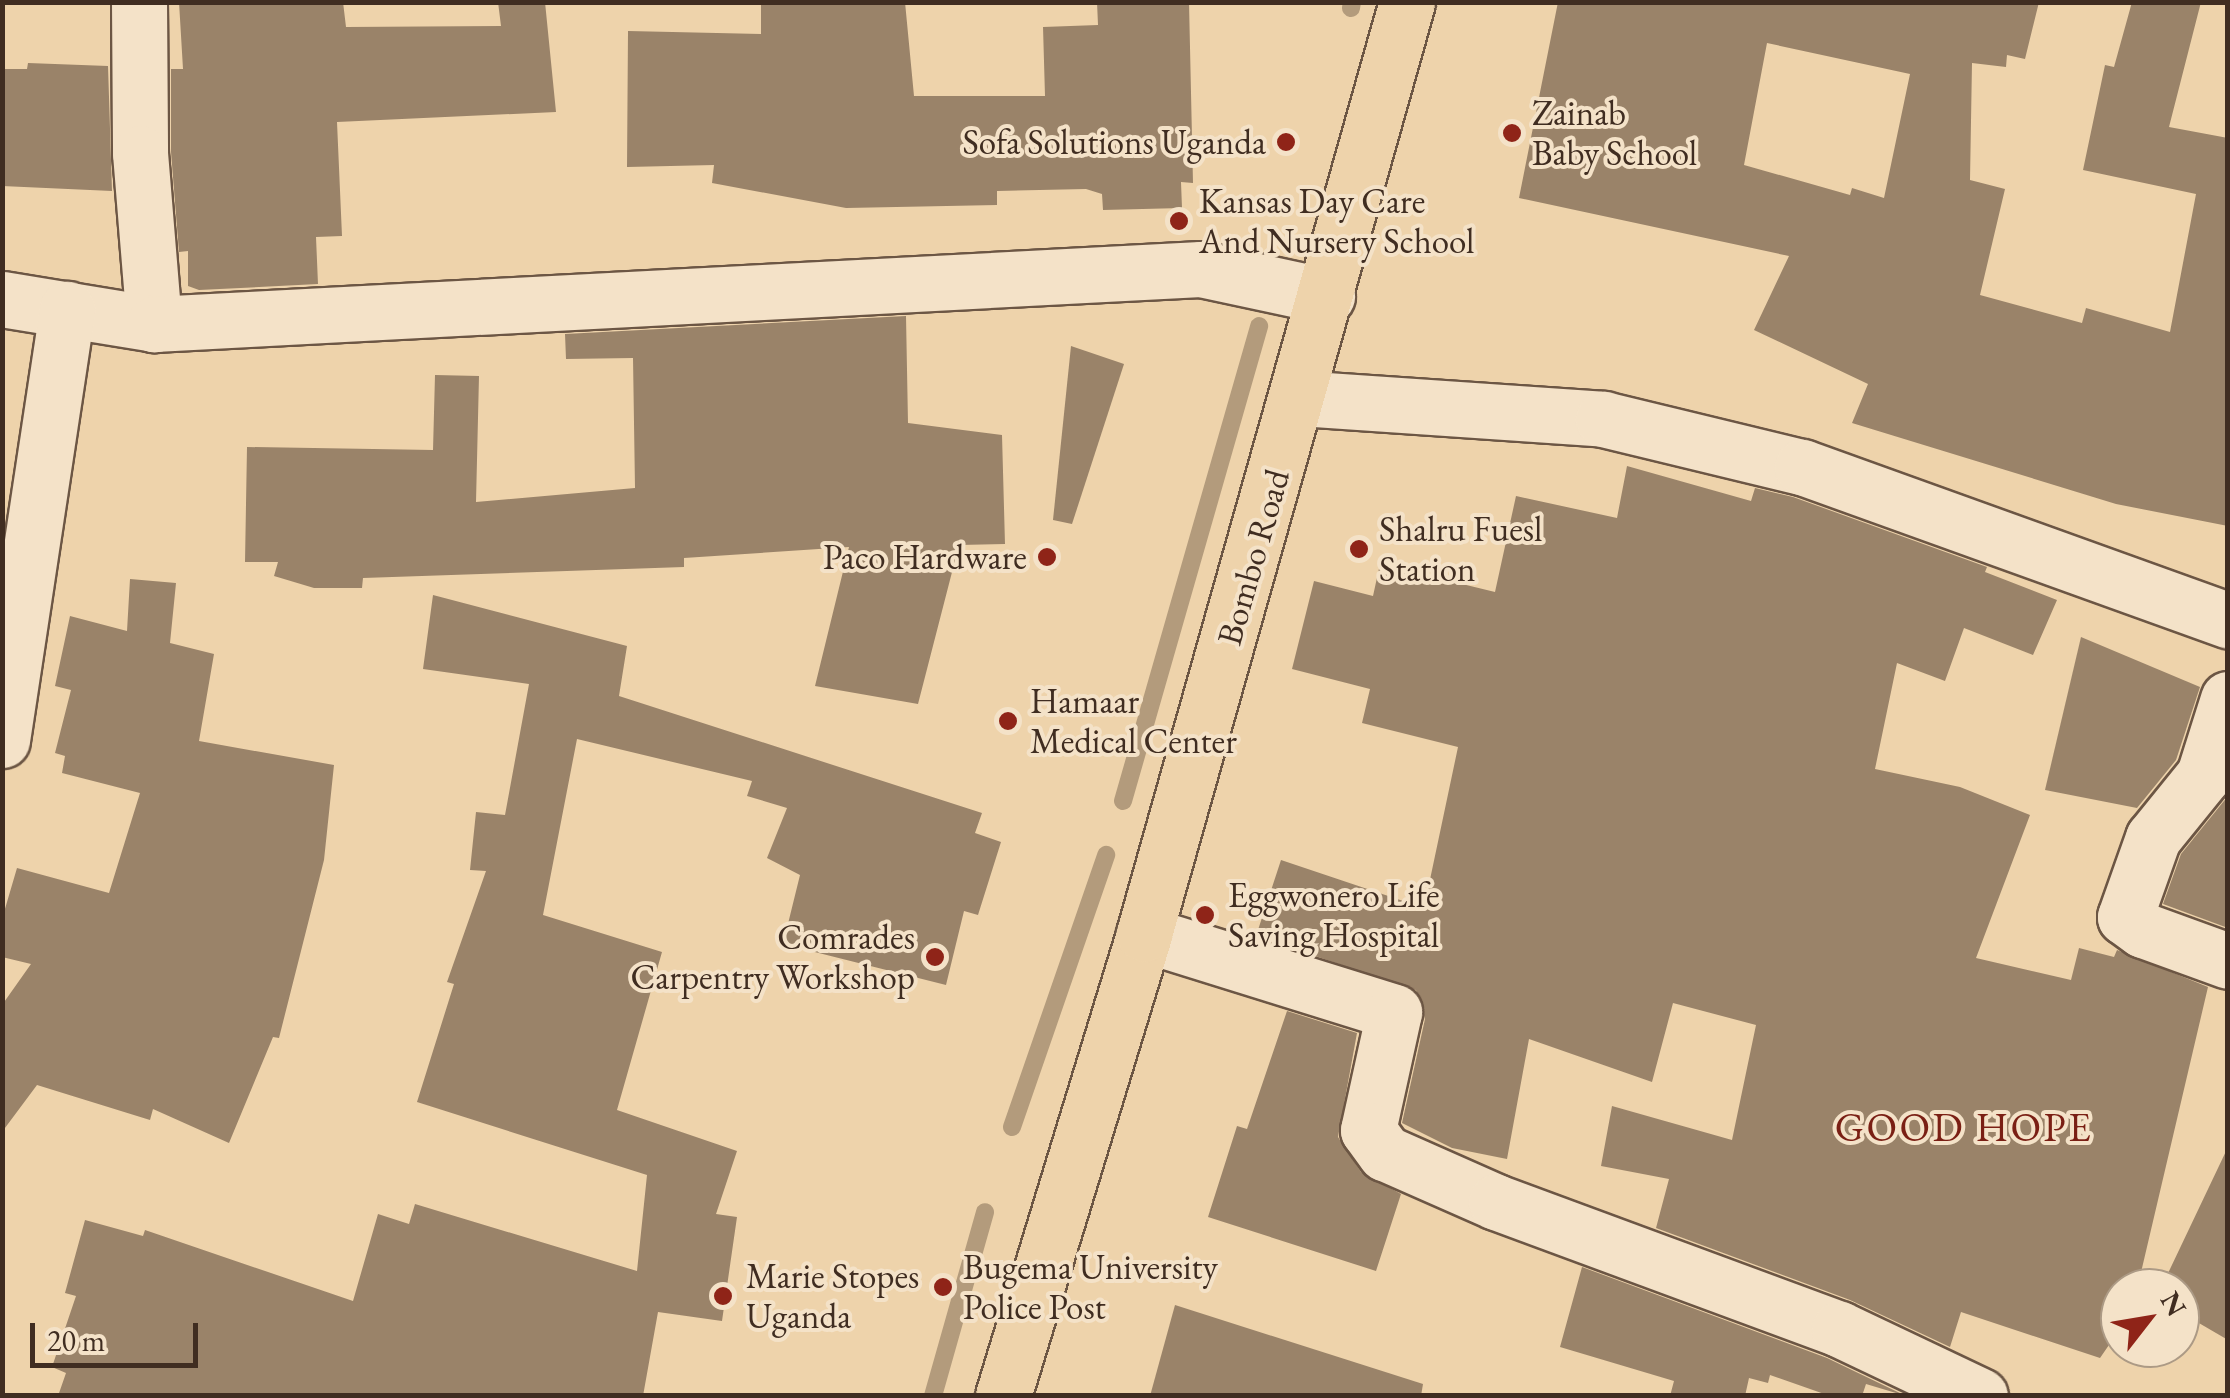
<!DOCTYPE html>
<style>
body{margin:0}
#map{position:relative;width:2230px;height:1398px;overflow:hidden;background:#eed3ab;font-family:"EB Garamond",serif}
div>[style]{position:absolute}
.stream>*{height:18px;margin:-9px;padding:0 9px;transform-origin:9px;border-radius:9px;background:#b39b7c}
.building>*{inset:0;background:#9a8369}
.roads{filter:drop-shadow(2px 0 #6c5644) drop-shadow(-2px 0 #6c5644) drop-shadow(0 2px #6c5644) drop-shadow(0 -2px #6c5644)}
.minor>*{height:55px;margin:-27.5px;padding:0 27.5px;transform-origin:27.5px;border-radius:27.5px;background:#f4e2c8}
.major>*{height:55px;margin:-27.5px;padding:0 27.5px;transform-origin:27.5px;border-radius:27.5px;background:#eed3ab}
.dots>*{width:28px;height:28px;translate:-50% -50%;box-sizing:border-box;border:5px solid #f4e2c8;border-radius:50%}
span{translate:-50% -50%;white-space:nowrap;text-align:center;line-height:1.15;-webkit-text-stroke:8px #f4e2c8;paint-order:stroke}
.poi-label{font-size:35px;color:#402d21}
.left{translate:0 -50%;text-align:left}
.right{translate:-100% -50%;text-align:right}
.street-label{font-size:35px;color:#402d21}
.quarter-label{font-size:40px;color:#7a1f14;letter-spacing:2.5px}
.frame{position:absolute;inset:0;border:5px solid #402d21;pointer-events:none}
.north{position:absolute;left:2100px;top:1268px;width:100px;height:100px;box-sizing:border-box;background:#f4e2c8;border:2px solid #ac9a85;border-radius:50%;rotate:59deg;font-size:28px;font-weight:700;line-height:40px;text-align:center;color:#402d21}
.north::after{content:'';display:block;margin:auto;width:35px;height:45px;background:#8f2418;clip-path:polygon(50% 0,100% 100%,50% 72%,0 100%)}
.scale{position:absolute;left:30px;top:1323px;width:168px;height:45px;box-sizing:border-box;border:5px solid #402d21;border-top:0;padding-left:12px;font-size:30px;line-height:35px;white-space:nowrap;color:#402d21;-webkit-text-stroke:8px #f4e2c8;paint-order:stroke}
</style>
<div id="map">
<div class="stream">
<i style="left:1351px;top:8px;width:6px;rotate:-81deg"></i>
<i style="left:1123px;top:801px;width:494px;rotate:-74deg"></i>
<i style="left:1012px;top:1127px;width:288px;rotate:-70.9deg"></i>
<i style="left:933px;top:1396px;width:191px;rotate:-74.2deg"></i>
</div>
<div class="building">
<i style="clip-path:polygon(179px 2px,343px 2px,346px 27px,501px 26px,498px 2px,545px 2px,556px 112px,337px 122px,342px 236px,316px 237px,318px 284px,199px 290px,188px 286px,188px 251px,179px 252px,171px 152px,171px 69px,183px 69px)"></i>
<i style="clip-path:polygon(761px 2px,905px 2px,914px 96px,1045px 96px,1043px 27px,1098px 25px,1097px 2px,1189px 2px,1193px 183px,1181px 182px,1182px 208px,1103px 210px,1102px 194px,1086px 189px,997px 191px,997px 205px,846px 208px,712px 183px,714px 165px,627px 167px,628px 31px,761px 34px)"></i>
<i style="clip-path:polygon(evenodd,1558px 2px,2039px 2px,2025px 59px,2007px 55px,2006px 67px,1972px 63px,1970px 180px,2005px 189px,1980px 295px,2082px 323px,2086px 308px,2170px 332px,2196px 194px,2083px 170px,2105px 65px,2114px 67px,2132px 2px,2201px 2px,2169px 127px,2228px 138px,2228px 526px,2116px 504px,1852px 423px,1868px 384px,1754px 330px,1789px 256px,1519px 198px,1558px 2px,1767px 43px,1910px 74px,1884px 198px,1852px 188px,1850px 195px,1744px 165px,1767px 43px)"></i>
<i style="clip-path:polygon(28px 63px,108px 66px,112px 191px,2px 186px,2px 69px,27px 69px)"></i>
<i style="clip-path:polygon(906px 316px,908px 423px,1002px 435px,1005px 544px,959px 545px,918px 704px,815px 686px,849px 547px,684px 558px,684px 567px,363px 578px,362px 588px,314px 588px,274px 576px,278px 562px,245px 562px,247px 447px,433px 450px,435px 375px,479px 376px,476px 502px,635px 488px,633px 358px,566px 359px,565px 334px)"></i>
<i style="clip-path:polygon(1071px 346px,1124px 364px,1072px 524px,1053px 520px)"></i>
<i style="clip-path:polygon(1627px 466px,1751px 501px,1755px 488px,1793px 497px,1987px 567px,1985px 572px,2057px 600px,2033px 655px,1964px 628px,1945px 681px,1897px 663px,1875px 769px,1960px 787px,2030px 815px,1976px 958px,2071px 980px,2079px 948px,2114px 957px,2117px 950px,2208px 987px,2139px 1281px,2149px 1285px,2120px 1288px,2120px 1329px,2100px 1358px,1961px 1312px,1950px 1347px,1850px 1300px,1656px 1228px,1669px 1179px,1601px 1166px,1612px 1106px,1732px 1140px,1756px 1025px,1673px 1003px,1652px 1082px,1529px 1039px,1507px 1159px,1452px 1148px,1402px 1123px,1425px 1019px,1416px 990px,1256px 936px,1281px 860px,1424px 908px,1458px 747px,1362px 723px,1370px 689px,1292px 669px,1314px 581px,1373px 596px,1380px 564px,1495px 592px,1516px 496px,1617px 518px)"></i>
<i style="clip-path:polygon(130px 579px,176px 583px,170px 643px,214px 654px,199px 741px,334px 765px,324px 860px,279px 1038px,273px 1037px,229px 1143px,153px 1109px,150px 1120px,37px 1085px,2px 1132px,2px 1005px,31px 964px,2px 957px,2px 919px,17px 868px,109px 893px,140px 793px,62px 773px,65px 756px,55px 753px,71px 690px,55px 686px,70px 616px,127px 631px)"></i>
<i style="clip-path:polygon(433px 595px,627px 646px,619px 696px,982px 813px,975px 833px,1001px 842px,978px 915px,964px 911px,946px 985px,783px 944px,800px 875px,767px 858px,787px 808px,747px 796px,752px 781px,577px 739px,543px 915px,662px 952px,617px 1110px,737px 1151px,716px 1214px,737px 1217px,722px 1321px,658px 1312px,643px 1396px,58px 1396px,66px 1373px,52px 1367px,76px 1296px,65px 1293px,85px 1220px,143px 1236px,145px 1230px,353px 1301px,378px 1214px,409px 1224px,415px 1204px,637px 1271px,647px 1175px,417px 1102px,454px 984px,447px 982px,486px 871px,470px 870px,476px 812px,505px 815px,529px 684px,423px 669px)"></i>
<i style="clip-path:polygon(2081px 637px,2200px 687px,2176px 760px,2137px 808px,2045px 790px)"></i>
<i style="clip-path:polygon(2228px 796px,2228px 928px,2163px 904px,2181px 854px)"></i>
<i style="clip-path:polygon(1287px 1011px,1357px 1033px,1338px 1137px,1361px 1172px,1401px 1194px,1376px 1271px,1208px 1217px,1237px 1126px,1247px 1129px)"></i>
<i style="clip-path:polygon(2228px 1147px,2228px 1340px,2180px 1312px,2180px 1288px,2161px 1288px)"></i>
<i style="clip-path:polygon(1582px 1267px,1827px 1358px,1906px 1396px,1866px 1384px,1862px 1396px,1830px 1396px,1770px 1375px,1768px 1383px,1749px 1378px,1745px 1396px,1670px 1396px,1674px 1381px,1560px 1347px)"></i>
<i style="clip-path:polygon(1175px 1305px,1423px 1384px,1421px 1396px,1150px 1396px)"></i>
</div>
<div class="roads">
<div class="minor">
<i style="left:139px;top:2px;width:151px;rotate:89.6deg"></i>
<i style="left:140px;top:153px;width:172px;rotate:85.3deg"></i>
<i style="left:2px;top:299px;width:154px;rotate:9.3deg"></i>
<i style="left:154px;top:324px;width:1048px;rotate:-3.01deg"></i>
<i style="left:1201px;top:269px;width:129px;rotate:12.1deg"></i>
<i style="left:1298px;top:398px;width:306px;rotate:3.9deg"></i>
<i style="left:1603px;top:419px;width:205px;rotate:13.6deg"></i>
<i style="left:1802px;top:467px;width:453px;rotate:19.8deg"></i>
<i style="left:2228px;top:699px;width:80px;rotate:107.5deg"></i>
<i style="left:2204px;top:775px;width:81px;rotate:129deg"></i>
<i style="left:2153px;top:838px;width:84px;rotate:109.5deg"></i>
<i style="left:2125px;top:917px;width:22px;rotate:36deg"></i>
<i style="left:2143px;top:930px;width:90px;rotate:20deg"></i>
<i style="left:2px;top:740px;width:436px;rotate:-81.4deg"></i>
<i style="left:1144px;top:934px;width:262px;rotate:17.3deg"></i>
<i style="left:1394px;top:1012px;width:121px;rotate:102.4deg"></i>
<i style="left:1368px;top:1130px;width:29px;rotate:54deg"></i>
<i style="left:1385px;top:1153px;width:121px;rotate:23.8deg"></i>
<i style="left:1496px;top:1202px;width:366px;rotate:20.3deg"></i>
<i style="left:1839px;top:1329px;width:156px;rotate:25.4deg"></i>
</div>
<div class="major">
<i style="left:1003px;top:1396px;width:483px;rotate:-73deg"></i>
<i style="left:1144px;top:934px;width:968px;rotate:-74.24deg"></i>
</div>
</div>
<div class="dots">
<i style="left:1512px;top:133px;background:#8f2418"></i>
<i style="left:1286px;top:142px;background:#8f2418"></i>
<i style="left:1179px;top:221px;background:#8f2418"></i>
<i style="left:1359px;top:549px;background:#8f2418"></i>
<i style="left:1047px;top:557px;background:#8f2418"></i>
<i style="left:1008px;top:721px;background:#8f2418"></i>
<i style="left:1205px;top:915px;background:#8f2418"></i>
<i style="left:935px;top:957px;background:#8f2418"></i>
<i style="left:943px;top:1287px;background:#8f2418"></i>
<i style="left:723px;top:1296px;background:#8f2418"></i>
</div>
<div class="poi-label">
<span class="left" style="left:1532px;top:133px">Zainab<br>Baby School</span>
<span class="right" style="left:1266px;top:142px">Sofa Solutions Uganda</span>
<span class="left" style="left:1199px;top:221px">Kansas Day Care<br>And Nursery School</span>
<span class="left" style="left:1379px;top:549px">Shalru Fuesl<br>Station</span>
<span class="right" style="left:1027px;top:557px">Paco Hardware</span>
<span class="left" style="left:1030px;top:721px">Hamaar<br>Medical Center</span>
<span class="left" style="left:1228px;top:915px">Eggwonero Life<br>Saving Hospital</span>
<span class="right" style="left:915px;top:957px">Comrades<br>Carpentry Workshop</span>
<span class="left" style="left:963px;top:1287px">Bugema University<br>Police Post</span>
<span class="left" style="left:746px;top:1296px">Marie Stopes<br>Uganda</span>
</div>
<div class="street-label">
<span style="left:1253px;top:557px;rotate:-74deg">Bombo Road</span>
</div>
<div class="quarter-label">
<span style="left:1964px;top:1127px">GOOD HOPE</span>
</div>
<div class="frame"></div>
<div class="north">N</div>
<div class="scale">20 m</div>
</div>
